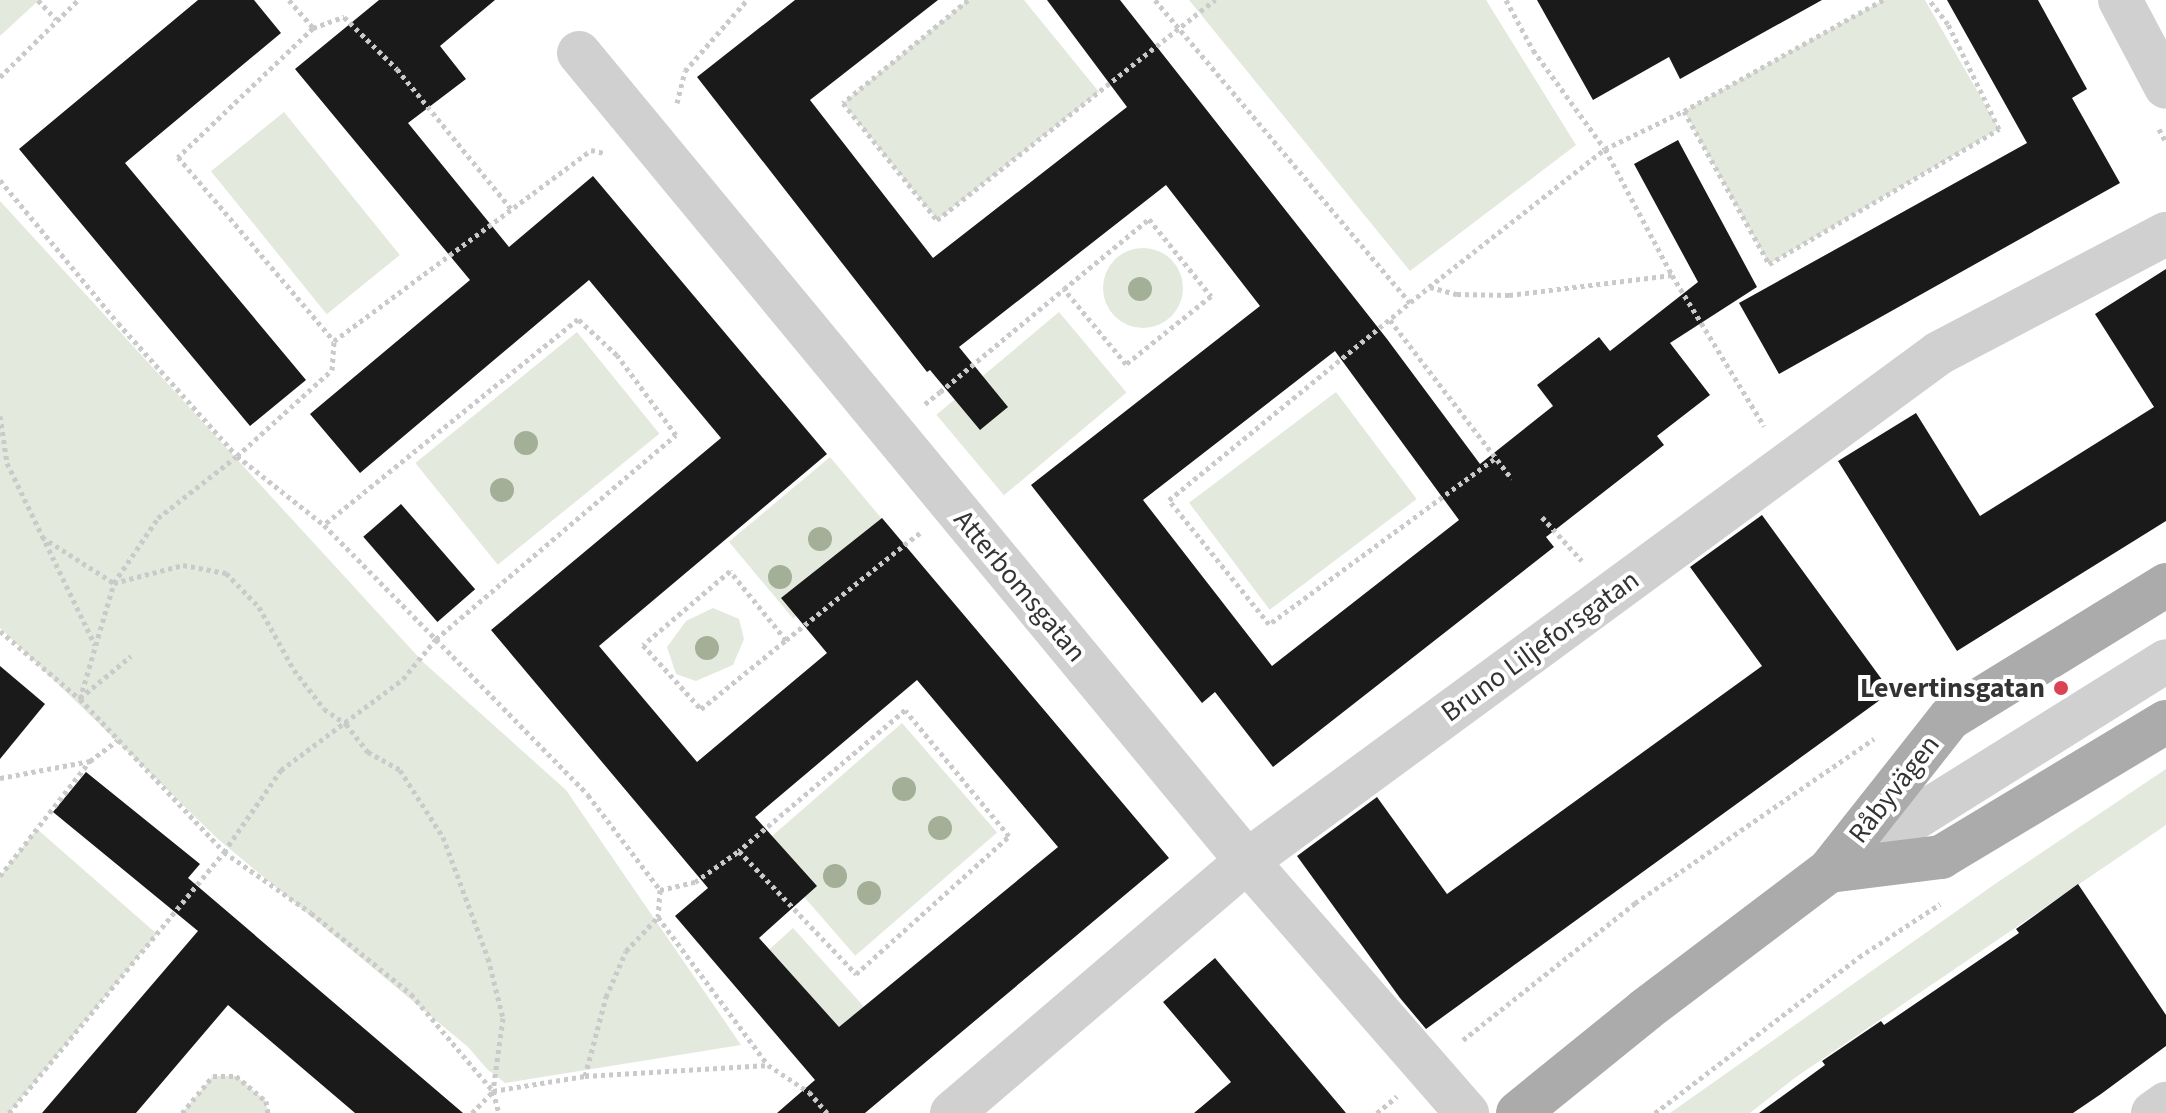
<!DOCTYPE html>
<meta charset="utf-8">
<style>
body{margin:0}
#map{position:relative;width:2166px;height:1113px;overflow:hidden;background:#fff;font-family:"Source Sans 3",sans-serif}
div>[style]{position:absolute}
.green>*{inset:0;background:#e3e9dd;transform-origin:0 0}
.round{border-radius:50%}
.building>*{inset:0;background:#1a1a1a;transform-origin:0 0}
.path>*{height:5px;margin-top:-2.5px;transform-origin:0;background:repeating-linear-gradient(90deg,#cacaca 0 4px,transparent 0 8px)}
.minor>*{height:44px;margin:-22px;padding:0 22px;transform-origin:22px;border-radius:22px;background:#d0d0d0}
.major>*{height:44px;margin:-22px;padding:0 22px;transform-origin:22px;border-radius:22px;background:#ababab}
.trees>*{width:24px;height:24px;margin:-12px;border-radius:50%;background:#a3af97}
.dots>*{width:22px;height:22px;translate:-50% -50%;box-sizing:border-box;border:4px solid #fff;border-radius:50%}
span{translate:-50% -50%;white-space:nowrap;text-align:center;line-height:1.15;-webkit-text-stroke:8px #fff;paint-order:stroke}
.street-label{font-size:28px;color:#333}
.poi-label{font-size:28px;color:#333;font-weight:700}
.right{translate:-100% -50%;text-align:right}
</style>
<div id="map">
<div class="green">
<i style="clip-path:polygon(0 0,39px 0,0 36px)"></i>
<i style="clip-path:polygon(968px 0,1024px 0,1099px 92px,937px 220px,843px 103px)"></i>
<i style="clip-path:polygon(1189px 0,1486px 0,1576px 145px,1410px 271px)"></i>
<i style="clip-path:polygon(1883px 0,1925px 0,1999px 129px,1769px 264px,1684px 111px)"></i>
<i style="left:284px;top:112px;width:184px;height:94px;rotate:51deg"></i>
<i style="clip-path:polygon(0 201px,423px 662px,566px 790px,741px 1045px,505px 1083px,487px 1069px,468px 1047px,219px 840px,0 628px)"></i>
<i class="round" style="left:1103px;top:248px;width:80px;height:80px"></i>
<i style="left:1059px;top:312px;width:105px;height:160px;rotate:50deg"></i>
<i style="left:577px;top:332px;width:131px;height:208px;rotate:51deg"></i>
<i style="left:1336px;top:392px;width:134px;height:184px;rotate:53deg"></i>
<i style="left:830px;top:457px;width:100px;height:132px;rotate:50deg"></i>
<i style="clip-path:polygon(713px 608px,739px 619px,744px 639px,733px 665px,696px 681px,676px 674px,667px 647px,686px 621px)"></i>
<i style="left:902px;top:723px;width:145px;height:188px;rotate:49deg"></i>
<i style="clip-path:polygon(2166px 769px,2166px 825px,1796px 1077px,1750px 1113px,1670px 1113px,1995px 884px)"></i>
<i style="clip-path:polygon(37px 829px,157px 934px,9px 1113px,0 1113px,0 876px)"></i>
<i style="left:793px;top:928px;width:106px;height:32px;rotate:48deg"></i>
<i style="clip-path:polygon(213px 1076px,236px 1076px,266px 1101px,268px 1113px,182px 1113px)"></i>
</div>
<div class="building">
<i style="clip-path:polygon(198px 0,254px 0,281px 33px,125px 163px,306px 380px,250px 426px,19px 149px)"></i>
<i style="clip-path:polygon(evenodd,379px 0,495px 0,440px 46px,466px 79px,408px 123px,509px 247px,593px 176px,827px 454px,599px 646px,697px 762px,827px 653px,781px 598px,882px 518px,1169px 858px,865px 1113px,777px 1113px,815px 1080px,675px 916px,708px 888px,491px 630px,721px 438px,589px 280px,360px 473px,310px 414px,470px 280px,295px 69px,379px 0,917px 680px,1058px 847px,839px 1027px,759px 938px,817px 886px,755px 817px,917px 680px)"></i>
<i style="clip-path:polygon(evenodd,795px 0,938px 0,810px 100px,933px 258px,1127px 107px,1047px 0,1120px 0,1387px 339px,1480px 464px,1553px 406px,1537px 385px,1599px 337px,1610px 351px,1698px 282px,1634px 164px,1678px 140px,1757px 287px,1670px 343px,1710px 395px,1657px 436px,1664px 445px,1546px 537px,1554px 547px,1273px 767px,1215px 692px,1202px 703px,1031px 485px,1260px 306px,1166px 185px,959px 347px,1008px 407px,980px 430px,930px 370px,927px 372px,697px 77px,795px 0,1335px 351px,1459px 520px,1272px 666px,1143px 500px,1335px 351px)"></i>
<i style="clip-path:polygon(1537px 0,1822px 0,1680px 79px,1669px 57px,1593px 100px)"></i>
<i style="clip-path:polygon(1947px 0,2038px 0,2087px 89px,2072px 98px,2120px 183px,1779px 374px,1739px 303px,2027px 143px)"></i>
<i style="clip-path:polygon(2166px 269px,2166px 521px,1957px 651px,1838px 461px,1916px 413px,1980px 516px,2154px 407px,2095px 314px)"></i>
<i style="left:401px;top:504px;width:113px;height:50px;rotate:49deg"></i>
<i style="clip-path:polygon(1762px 515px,1891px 692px,1426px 1029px,1400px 998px,1297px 856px,1377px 797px,1447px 894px,1762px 666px,1690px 567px)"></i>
<i style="clip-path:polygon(0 666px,45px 704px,0 759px)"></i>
<i style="clip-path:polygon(86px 772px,200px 864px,188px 878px,463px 1113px,355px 1113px,228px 1005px,136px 1113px,42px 1113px,198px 931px,53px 812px)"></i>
<i style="clip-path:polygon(2078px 884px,2166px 1015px,2166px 1046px,2101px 1094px,2073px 1113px,1759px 1113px,1825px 1065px,1822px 1061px,1881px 1021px,1884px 1025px,2019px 933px,2016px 929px)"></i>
<i style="clip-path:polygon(1215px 958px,1346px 1113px,1194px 1113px,1231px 1082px,1163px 1002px)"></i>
</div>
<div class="path">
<i style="left:38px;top:0;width:26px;rotate:47deg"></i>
<i style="left:289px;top:0;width:37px;rotate:49deg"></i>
<i style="left:313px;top:28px;width:33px;rotate:-20deg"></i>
<i style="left:344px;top:17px;width:74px;rotate:44.5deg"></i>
<i style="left:397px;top:69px;width:181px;rotate:50.8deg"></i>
<i style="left:968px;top:0;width:162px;rotate:140.5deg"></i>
<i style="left:843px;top:103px;width:150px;rotate:51.2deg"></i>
<i style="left:937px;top:220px;width:355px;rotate:-38.4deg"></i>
<i style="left:1155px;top:0;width:396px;rotate:49.9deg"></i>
<i style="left:1506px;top:0;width:57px;rotate:61.6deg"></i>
<i style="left:1533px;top:50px;width:122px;rotate:54deg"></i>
<i style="left:1605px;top:149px;width:143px;rotate:62deg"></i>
<i style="left:1672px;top:275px;width:177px;rotate:58.6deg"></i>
<i style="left:313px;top:28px;width:187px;rotate:136.3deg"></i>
<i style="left:178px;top:157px;width:241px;rotate:49.7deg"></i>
<i style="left:0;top:77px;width:110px;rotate:-44.6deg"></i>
<i style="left:677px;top:103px;width:33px;rotate:-76deg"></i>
<i style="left:685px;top:71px;width:94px;rotate:-48.9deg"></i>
<i style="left:1684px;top:111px;width:175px;rotate:60.9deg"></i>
<i style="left:1769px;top:264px;width:267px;rotate:-30.4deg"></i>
<i style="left:1999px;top:129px;width:117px;rotate:-115.9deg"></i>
<i style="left:1948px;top:24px;width:31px;rotate:-128deg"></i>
<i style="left:2159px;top:129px;width:15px;rotate:62deg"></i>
<i style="left:0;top:180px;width:185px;rotate:50.5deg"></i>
<i style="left:118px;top:323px;width:178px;rotate:48.2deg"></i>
<i style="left:237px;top:456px;width:111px;rotate:38.4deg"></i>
<i style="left:324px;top:525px;width:378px;rotate:45.6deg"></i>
<i style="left:588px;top:795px;width:119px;rotate:52.8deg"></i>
<i style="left:660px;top:890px;width:27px;rotate:94deg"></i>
<i style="left:658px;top:917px;width:184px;rotate:53.4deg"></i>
<i style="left:768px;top:1065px;width:49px;rotate:33.4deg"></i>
<i style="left:809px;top:1092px;width:28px;rotate:49deg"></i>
<i style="left:1430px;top:287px;width:28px;rotate:15deg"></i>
<i style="left:1457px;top:294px;width:52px;rotate:1.1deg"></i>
<i style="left:1509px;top:295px;width:164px;rotate:-7deg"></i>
<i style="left:1390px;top:320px;width:200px;rotate:52.5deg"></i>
<i style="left:925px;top:404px;width:19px;rotate:-39deg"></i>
<i style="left:940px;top:392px;width:161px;rotate:-39.7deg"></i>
<i style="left:1064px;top:289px;width:110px;rotate:-39.5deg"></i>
<i style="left:1149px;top:219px;width:99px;rotate:51.2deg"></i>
<i style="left:1211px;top:296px;width:109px;rotate:141.3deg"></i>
<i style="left:1126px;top:364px;width:97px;rotate:-129.6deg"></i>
<i style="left:0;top:416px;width:48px;rotate:81.5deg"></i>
<i style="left:7px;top:463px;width:202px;rotate:64.2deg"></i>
<i style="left:1494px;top:459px;width:279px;rotate:143.7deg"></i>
<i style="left:1269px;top:624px;width:159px;rotate:-128.9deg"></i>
<i style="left:1169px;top:500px;width:336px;rotate:-39.3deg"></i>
<i style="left:1429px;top:287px;width:224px;rotate:-38.1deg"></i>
<i style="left:1605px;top:149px;width:88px;rotate:-25.7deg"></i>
<i style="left:1684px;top:111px;width:228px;rotate:-29.2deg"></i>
<i style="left:1542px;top:517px;width:59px;rotate:47.7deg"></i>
<i style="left:42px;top:537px;width:85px;rotate:32.6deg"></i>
<i style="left:114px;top:583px;width:71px;rotate:-14.6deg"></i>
<i style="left:183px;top:565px;width:44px;rotate:10.5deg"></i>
<i style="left:226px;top:573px;width:47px;rotate:45.9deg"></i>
<i style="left:259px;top:607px;width:72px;rotate:60.9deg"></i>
<i style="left:294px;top:670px;width:49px;rotate:52.4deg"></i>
<i style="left:324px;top:709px;width:27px;rotate:34deg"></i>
<i style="left:346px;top:724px;width:36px;rotate:52deg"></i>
<i style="left:368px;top:752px;width:37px;rotate:29deg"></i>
<i style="left:400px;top:770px;width:80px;rotate:57.3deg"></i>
<i style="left:443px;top:837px;width:129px;rotate:69.6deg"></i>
<i style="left:488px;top:958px;width:62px;rotate:76deg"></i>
<i style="left:503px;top:1018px;width:74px;rotate:97.8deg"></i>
<i style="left:0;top:631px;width:105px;rotate:40.4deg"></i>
<i style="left:80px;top:699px;width:210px;rotate:46.7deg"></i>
<i style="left:224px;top:852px;width:106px;rotate:35deg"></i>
<i style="left:311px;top:913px;width:129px;rotate:39deg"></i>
<i style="left:411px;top:994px;width:127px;rotate:49.8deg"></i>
<i style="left:493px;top:1091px;width:23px;rotate:75deg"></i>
<i style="left:786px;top:640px;width:89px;rotate:-129.1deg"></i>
<i style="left:730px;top:571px;width:114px;rotate:139.6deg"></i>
<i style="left:643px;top:645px;width:86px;rotate:47.8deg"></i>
<i style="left:701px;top:709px;width:109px;rotate:-39.1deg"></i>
<i style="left:786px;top:640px;width:151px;rotate:-38.8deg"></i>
<i style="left:904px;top:545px;width:20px;rotate:-37deg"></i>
<i style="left:80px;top:698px;width:66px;rotate:-39.5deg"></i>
<i style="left:80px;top:699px;width:121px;rotate:-73.7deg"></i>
<i style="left:114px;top:583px;width:78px;rotate:-55.9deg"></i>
<i style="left:158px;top:518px;width:100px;rotate:-38.1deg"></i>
<i style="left:237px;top:456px;width:128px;rotate:-42.2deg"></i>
<i style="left:332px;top:370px;width:29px;rotate:-86deg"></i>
<i style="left:334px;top:341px;width:320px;rotate:-36.6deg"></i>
<i style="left:591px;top:150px;width:13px;rotate:13deg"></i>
<i style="left:0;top:778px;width:92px;rotate:-10.7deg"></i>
<i style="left:90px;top:761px;width:34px;rotate:-37deg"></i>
<i style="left:0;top:876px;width:146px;rotate:-52deg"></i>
<i style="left:660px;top:890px;width:36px;rotate:-13deg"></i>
<i style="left:695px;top:882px;width:54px;rotate:-35.2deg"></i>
<i style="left:739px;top:851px;width:170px;rotate:46.4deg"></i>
<i style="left:856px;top:974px;width:206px;rotate:-42deg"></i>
<i style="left:1009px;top:836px;width:163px;rotate:-129.5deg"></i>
<i style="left:905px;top:710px;width:218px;rotate:139.7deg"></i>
<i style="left:1463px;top:1040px;width:220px;rotate:-38.5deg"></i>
<i style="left:1635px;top:903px;width:290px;rotate:-34.5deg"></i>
<i style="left:585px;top:1076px;width:82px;rotate:-75.1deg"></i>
<i style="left:606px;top:997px;width:50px;rotate:-66.5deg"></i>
<i style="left:626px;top:951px;width:47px;rotate:-46.7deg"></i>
<i style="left:9px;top:1113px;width:338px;rotate:-50.5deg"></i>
<i style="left:224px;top:852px;width:100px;rotate:-55.2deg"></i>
<i style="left:281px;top:770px;width:152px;rotate:-36.7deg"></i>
<i style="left:403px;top:679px;width:52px;rotate:-50.5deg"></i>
<i style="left:436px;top:639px;width:315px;rotate:-40.4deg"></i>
<i style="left:676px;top:435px;width:99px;rotate:-126.4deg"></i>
<i style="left:617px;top:355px;width:53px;rotate:-137.3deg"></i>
<i style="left:578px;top:319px;width:327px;rotate:141deg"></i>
<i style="left:182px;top:1113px;width:48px;rotate:-50deg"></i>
<i style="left:213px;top:1076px;width:23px"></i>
<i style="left:236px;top:1076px;width:39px;rotate:40deg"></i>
<i style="left:266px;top:1101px;width:12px;rotate:81deg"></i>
<i style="left:472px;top:1113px;width:30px;rotate:-46deg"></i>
<i style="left:493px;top:1091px;width:93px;rotate:-9.3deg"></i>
<i style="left:585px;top:1076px;width:183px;rotate:-3.4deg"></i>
<i style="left:1377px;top:1113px;width:26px;rotate:-40deg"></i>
<i style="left:1655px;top:1113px;width:257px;rotate:-37.4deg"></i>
<i style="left:1859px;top:957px;width:97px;rotate:-33.2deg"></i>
</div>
<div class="minor">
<i style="left:2120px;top:0;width:98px;rotate:62.1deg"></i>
<i style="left:579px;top:53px;width:1048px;rotate:50.42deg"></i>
<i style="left:1247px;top:861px;width:335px;rotate:48.9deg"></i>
<i style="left:1835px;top:868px;width:390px;rotate:-32deg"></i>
<i style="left:952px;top:1113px;width:388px;rotate:-40.5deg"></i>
<i style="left:1247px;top:861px;width:858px;rotate:-36.28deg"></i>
<i style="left:1939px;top:353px;width:256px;rotate:-27.7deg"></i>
<i style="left:2153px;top:1113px;width:16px;rotate:-35deg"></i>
</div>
<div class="major">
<i style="left:1829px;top:871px;width:113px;rotate:-7.1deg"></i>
<i style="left:1941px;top:857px;width:262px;rotate:-31deg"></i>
<i style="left:1518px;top:1113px;width:164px;rotate:-39deg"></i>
<i style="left:1645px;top:1010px;width:231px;rotate:-37.1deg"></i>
<i style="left:1829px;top:871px;width:195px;rotate:-51.7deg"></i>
<i style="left:1950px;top:718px;width:254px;rotate:-31.6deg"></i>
</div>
<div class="trees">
<i style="left:1140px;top:289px"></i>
<i style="left:526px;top:443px"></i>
<i style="left:502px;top:490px"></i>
<i style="left:820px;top:539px"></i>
<i style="left:780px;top:577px"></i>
<i style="left:707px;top:648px"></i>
<i style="left:904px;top:789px"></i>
<i style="left:940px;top:828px"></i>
<i style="left:835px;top:876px"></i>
<i style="left:869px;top:893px"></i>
</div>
<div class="dots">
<i style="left:2061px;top:688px;background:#db4354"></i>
</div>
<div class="street-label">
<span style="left:1020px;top:586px;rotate:50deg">Atterbomsgatan</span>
<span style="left:1540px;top:646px;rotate:-36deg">Bruno Liljeforsgatan</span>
<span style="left:1894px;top:789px;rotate:-52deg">Råbyvägen</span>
</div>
<div class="poi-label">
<span class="right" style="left:2045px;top:688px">Levertinsgatan</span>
</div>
</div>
